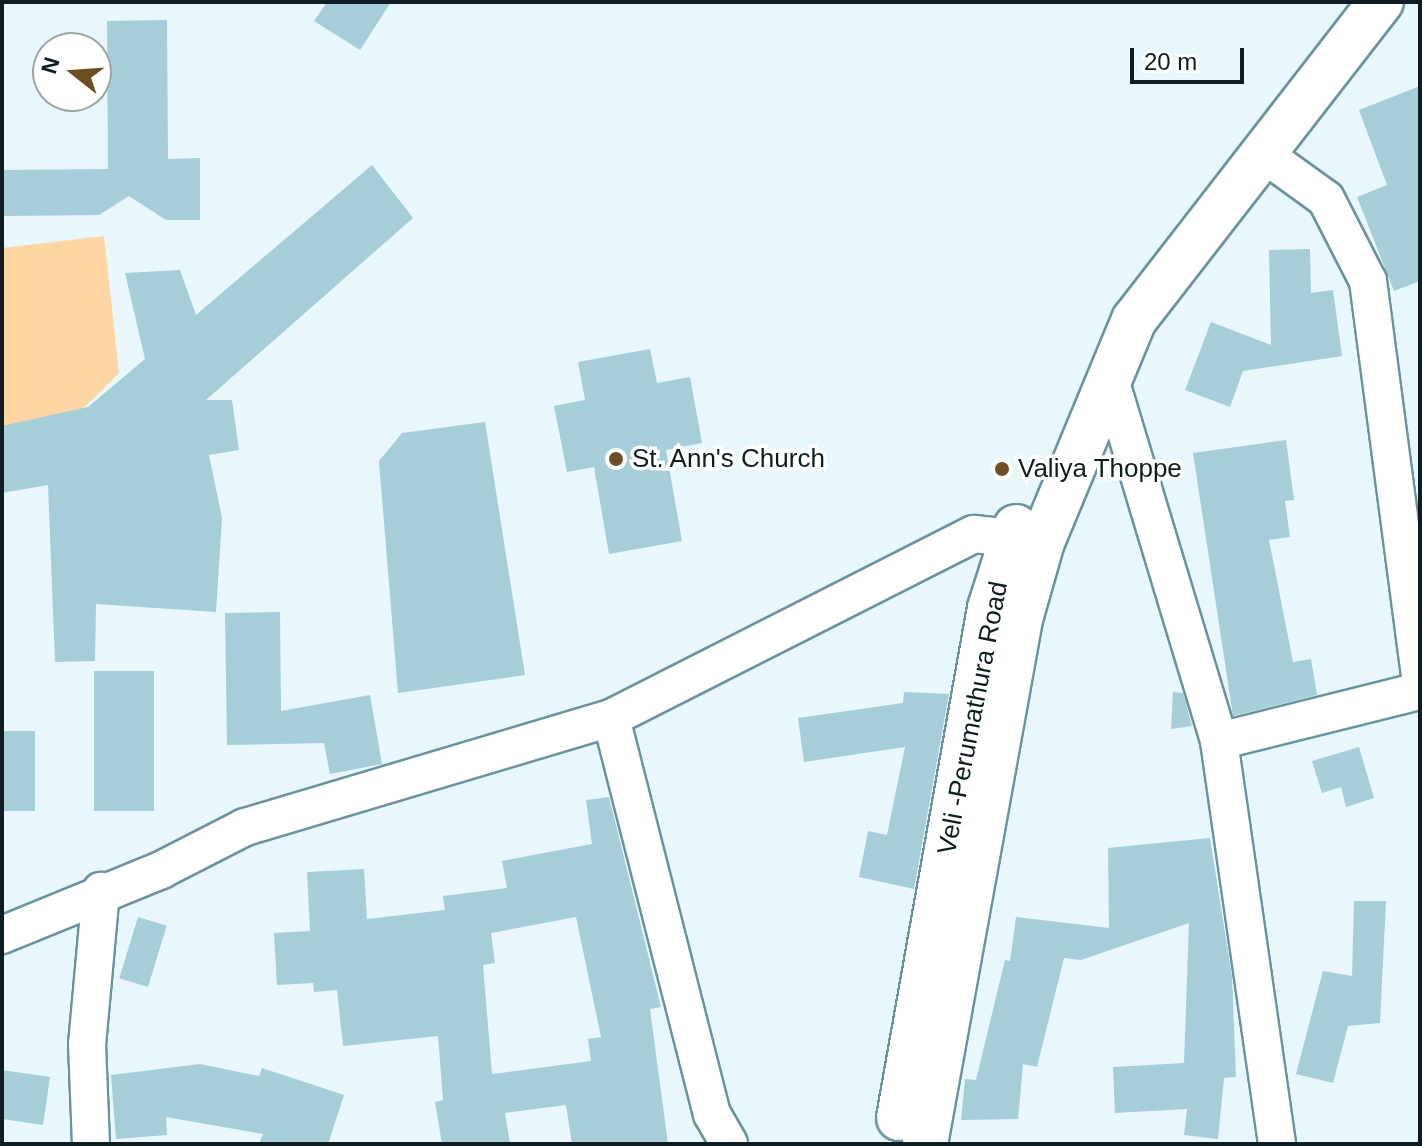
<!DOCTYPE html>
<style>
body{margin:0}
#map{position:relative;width:1422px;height:1146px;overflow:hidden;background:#e7f7fb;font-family:Arial,sans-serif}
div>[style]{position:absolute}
.green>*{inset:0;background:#fed6a4}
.building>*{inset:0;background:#a5ced8;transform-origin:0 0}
.roads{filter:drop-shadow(2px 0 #6b939c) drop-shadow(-2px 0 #6b939c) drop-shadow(0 2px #6b939c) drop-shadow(0 -2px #6b939c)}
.minor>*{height:36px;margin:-18px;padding:0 18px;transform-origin:18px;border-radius:18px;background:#fff}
.secondary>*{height:44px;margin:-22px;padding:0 22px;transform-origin:22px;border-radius:22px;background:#fff}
.dots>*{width:22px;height:22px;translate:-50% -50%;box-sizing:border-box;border:4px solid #fff;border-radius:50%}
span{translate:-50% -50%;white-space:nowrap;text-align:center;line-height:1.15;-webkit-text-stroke:7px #fff;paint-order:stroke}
.poi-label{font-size:26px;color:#0d1d21}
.left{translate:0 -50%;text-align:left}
.street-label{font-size:26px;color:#0d1d21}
.frame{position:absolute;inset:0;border:4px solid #0d1d21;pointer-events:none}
.north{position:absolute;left:32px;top:32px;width:80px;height:80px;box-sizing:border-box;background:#fff;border:2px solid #9ea5a6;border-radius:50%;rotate:287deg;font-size:22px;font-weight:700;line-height:32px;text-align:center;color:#0d1d21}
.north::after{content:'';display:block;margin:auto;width:28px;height:36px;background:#6e4f24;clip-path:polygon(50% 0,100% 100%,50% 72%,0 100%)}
.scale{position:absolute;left:1130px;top:48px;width:114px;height:36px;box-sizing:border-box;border:4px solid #0d1d21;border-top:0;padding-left:10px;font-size:24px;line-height:28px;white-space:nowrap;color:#0d1d21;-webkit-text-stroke:6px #fff;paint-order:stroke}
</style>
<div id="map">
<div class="green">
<i style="clip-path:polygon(104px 236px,119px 373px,50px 441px,2px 447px,2px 248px)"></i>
</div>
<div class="building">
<i style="clip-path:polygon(327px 2px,391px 2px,360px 50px,314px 21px)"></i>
<i style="clip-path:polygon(167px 20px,168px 159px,200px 158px,200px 220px,166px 220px,129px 196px,99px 215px,2px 216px,2px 170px,108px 169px,107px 21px)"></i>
<i style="clip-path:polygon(1420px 86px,1420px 281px,1394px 291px,1357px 197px,1387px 185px,1359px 110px)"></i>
<i style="clip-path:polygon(372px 165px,413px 218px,206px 400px,232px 400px,239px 450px,209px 455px,222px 518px,216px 612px,96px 604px,95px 661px,55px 662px,48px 485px,2px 493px,2px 426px,88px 407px,145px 359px,125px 273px,180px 270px,196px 315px)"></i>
<i style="clip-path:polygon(1310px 249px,1311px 293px,1333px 290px,1342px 356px,1243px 371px,1230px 407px,1185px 390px,1211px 322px,1271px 345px,1269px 250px)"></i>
<i style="clip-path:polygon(650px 349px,657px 383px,690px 377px,702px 443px,666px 450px,682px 541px,609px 554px,594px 467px,567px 472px,554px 406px,585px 400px,578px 362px)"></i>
<i style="clip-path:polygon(485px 422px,525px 675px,398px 693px,379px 461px,402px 433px)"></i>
<i style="clip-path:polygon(1286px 440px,1294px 500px,1285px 501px,1290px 537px,1269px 540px,1293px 662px,1311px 659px,1317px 695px,1233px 716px,1193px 453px)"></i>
<i style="clip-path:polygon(280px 612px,281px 711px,370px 695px,382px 764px,330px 774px,324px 743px,227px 745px,225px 613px)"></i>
<i style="left:94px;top:671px;width:60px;height:140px"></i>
<i style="clip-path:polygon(904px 692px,949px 694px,914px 889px,859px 877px,868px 831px,887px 835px,905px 747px,804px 762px,798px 718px,903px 703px)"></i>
<i style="clip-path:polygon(1173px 692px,1183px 693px,1192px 726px,1171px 729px)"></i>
<i style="left:2px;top:731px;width:33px;height:80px"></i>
<i style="clip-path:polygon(1359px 747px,1374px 798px,1346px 807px,1341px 787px,1322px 793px,1312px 761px)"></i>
<i style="clip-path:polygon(evenodd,609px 797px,661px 1007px,650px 1009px,668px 1144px,572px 1144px,566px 1105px,505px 1113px,510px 1144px,442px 1144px,435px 1102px,443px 1100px,438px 1036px,343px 1046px,337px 990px,314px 992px,313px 983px,277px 985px,274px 933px,310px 931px,307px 872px,364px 869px,367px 919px,445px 910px,443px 896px,507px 888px,502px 861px,592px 844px,586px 800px,609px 797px,576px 917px,601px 1037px,588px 1039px,591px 1061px,492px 1074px,483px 965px,495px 963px,491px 933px,576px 917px)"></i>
<i style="clip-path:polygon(1210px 838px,1232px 977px,1236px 1077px,1224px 1078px,1218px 1139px,1184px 1135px,1187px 1109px,1115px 1113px,1113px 1067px,1184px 1063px,1189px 923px,1081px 960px,1064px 958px,1037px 1067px,1023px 1064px,1018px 1119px,961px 1120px,965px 1079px,976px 1080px,1005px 960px,1010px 961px,1016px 917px,1109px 928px,1108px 848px)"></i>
<i style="clip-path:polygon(1354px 901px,1386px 901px,1380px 1023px,1348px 1026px,1333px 1083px,1296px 1074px,1323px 971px,1352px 976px)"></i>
<i style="left:138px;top:917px;width:30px;height:64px;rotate:17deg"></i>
<i style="clip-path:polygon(200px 1064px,259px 1076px,262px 1068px,344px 1095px,328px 1144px,259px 1144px,263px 1134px,166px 1117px,167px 1135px,116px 1139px,111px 1075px)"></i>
<i style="clip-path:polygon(2px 1070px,50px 1077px,43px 1125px,2px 1119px)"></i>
</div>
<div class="roads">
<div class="minor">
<i style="left:1261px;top:152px;width:80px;rotate:35.9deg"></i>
<i style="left:1326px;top:199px;width:92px;rotate:62.9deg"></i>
<i style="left:1368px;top:281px;width:396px;rotate:82.5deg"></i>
<i style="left:1109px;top:376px;width:381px;rotate:73.2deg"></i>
<i style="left:1219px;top:741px;width:407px;rotate:81.8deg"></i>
<i style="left:611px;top:718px;width:409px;rotate:75.7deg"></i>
<i style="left:712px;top:1114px;width:34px;rotate:60deg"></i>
<i style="left:1219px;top:741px;width:207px;rotate:-14deg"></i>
<i style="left:2px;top:935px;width:172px;rotate:-22.2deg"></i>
<i style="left:161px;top:870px;width:94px;rotate:-27.1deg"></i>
<i style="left:245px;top:827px;width:382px;rotate:-16.6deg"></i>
<i style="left:611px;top:718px;width:407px;rotate:-26.9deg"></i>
<i style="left:974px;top:534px;width:66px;rotate:6.1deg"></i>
<i style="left:91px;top:1144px;width:99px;rotate:-92.3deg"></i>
<i style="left:87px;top:1045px;width:155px;rotate:-84.8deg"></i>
</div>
<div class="secondary">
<i style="left:899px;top:1118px;width:518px;rotate:-79.88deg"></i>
<i style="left:990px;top:608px;width:85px;rotate:-72.2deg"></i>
<i style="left:925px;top:1144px;width:534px;rotate:-79.74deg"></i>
<i style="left:1020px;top:619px;width:80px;rotate:-74.1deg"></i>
<i style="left:1042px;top:542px;width:240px;rotate:-67.5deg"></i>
<i style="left:1134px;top:320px;width:403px;rotate:-52.2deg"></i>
</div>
</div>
<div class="dots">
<i style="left:616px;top:459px;background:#6e4f24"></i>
<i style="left:1002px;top:469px;background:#6e4f24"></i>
</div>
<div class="poi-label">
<span class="left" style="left:632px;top:459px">St. Ann's Church</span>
<span class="left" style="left:1018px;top:469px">Valiya Thoppe</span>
</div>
<div class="street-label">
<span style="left:973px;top:718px;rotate:-79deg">Veli -Perumathura Road</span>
</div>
<div class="frame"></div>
<div class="north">N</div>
<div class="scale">20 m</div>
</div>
